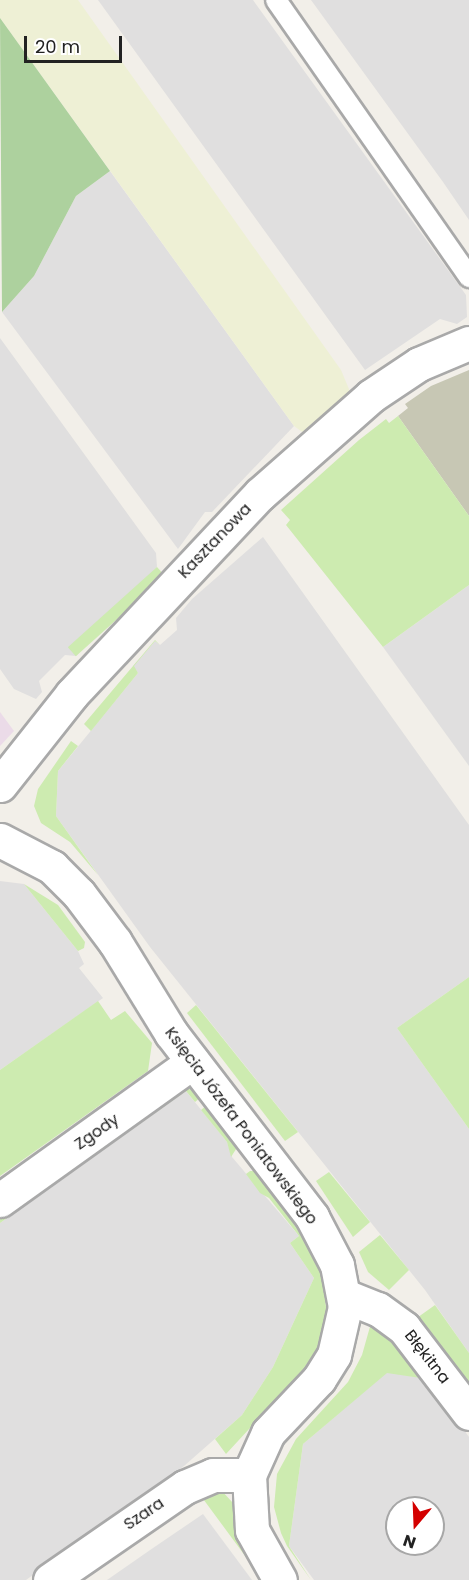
<!DOCTYPE html>
<meta charset="utf-8">
<style>
body{margin:0}
#map{position:relative;width:469px;height:1580px;overflow:hidden;background:#f2efe9;font-family:Poppins,sans-serif}
div>[style]{position:absolute}
.residential>*{inset:0;background:#e0dfdf}
.industrial>*{inset:0;background:#ebdbe8}
.construction>*{inset:0;background:#c7c7b4}
.farmland>*{inset:0;background:#eef0d5}
.grass>*{inset:0;background:#cdebb0;transform-origin:0 0}
.forest>*{inset:0;background:#add19e}
.roads{filter:drop-shadow(2px 0 #a9a9a9) drop-shadow(-2px 0 #a9a9a9) drop-shadow(0 2px #a9a9a9) drop-shadow(0 -2px #a9a9a9)}
.service>*{height:20px;margin:-10px;padding:0 10px;transform-origin:10px;border-radius:10px;background:#fff}
.minor>*{height:33px;margin:-16.5px;padding:0 16.5px;transform-origin:16.5px;border-radius:16.5px;background:#fff}
span{translate:-50% -50%;white-space:nowrap;text-align:center;line-height:1.15;-webkit-text-stroke:4.5px #fff;paint-order:stroke}
.street-label{font-size:16px;color:#222}
.north{position:absolute;left:385px;top:1496px;width:60px;height:60px;box-sizing:border-box;background:#fff;border:2px solid #a7a7a7;border-radius:50%;rotate:199deg;font-size:16px;font-weight:700;line-height:24px;text-align:center;color:#222}
.north::after{content:'';display:block;margin:auto;width:21px;height:27px;background:#d40000;clip-path:polygon(50% 0,100% 100%,50% 72%,0 100%)}
.scale{position:absolute;left:24px;top:36px;width:98px;height:27px;box-sizing:border-box;border:3px solid #222;border-top:0;padding-left:8px;font-size:18px;line-height:21px;white-space:nowrap;color:#222;-webkit-text-stroke:4px #fff;paint-order:stroke}
</style>
<div id="map">
<div class="residential">
<i style="clip-path:polygon(98px 0,253px 0,466px 295px,467px 317px,457px 324px,440px 319px,365px 370px)"></i>
<i style="clip-path:polygon(311px 0,469px 0,469px 220px,443px 182px)"></i>
<i style="clip-path:polygon(110px 171px,294px 426px,212px 512px,205px 512px,178px 549px,2px 312px,34px 276px,76px 196px)"></i>
<i style="clip-path:polygon(0 338px,156px 553px,157px 567px,76px 656px,65px 655px,39px 681px,42px 692px,36px 699px,14px 689px,0 669px)"></i>
<i style="clip-path:polygon(263px 537px,469px 825px,469px 977px,397px 1028px,469px 1129px,469px 1353px,425px 1290px,150px 947px,56px 816px,58px 771px,138px 673px,133px 666px,155px 641px,160px 645px,177px 630px,176px 618px,192px 599px)"></i>
<i style="clip-path:polygon(469px 585px,469px 766px,383px 647px)"></i>
<i style="clip-path:polygon(0 881px,24px 884px,78px 951px,84px 964px,79px 968px,103px 998px,0 1070px)"></i>
<i style="clip-path:polygon(186px 1091px,227px 1142px,232px 1157px,299px 1236px,290px 1243px,314px 1278px,273px 1367px,242px 1415px,184px 1466px,26px 1580px,0 1580px,0 1223px)"></i>
<i style="clip-path:polygon(evenodd,387px 1372px,427px 1379px,469px 1437px,469px 1580px,314px 1580px,289px 1546px,303px 1444px,387px 1372px,397px 1508px,433px 1508px,433px 1544px,397px 1544px,397px 1508px)"></i>
<i style="clip-path:polygon(203px 1514px,252px 1580px,107px 1580px,153px 1548px)"></i>
</div>
<div class="industrial">
<i style="clip-path:polygon(0 712px,14px 731px,0 746px)"></i>
</div>
<div class="construction">
<i style="clip-path:polygon(469px 370px,469px 516px,398px 416px,408px 408px,405px 404px,431px 386px)"></i>
</div>
<div class="farmland">
<i style="clip-path:polygon(0 0,78px 0,341px 370px,351px 394px,305px 434px,294px 426px,0 18px)"></i>
</div>
<div class="grass">
<i style="clip-path:polygon(398px 416px,469px 516px,469px 585px,383px 647px,286px 525px,290px 520px,281px 510px,359px 440px,386px 419px,389px 423px)"></i>
<i style="left:157px;top:567px;width:12px;height:120px;rotate:48deg"></i>
<i style="clip-path:polygon(155px 640px,160px 645px,155px 641px,134px 666px,138px 673px,91px 731px,84px 724px)"></i>
<i style="clip-path:polygon(71px 741px,78px 746px,58px 771px,56px 816px,98px 875px,70px 842px,41px 823px,34px 806px,38px 789px)"></i>
<i style="clip-path:polygon(24px 884px,58px 905px,85px 942px,84px 948px,78px 951px)"></i>
<i style="clip-path:polygon(469px 977px,469px 1129px,397px 1028px)"></i>
<i style="clip-path:polygon(98px 1001px,111px 1020px,125px 1011px,152px 1043px,148px 1071px,0 1176px,0 1070px)"></i>
<i style="clip-path:polygon(196px 1005px,298px 1132px,285px 1141px,187px 1013px)"></i>
<i style="clip-path:polygon(184px 1088px,194px 1090px,201px 1097px,195px 1102px,186px 1091px,0 1223px,0 1217px)"></i>
<i style="clip-path:polygon(207px 1105px,238px 1146px,231px 1157px,227px 1142px,201px 1110px)"></i>
<i style="clip-path:polygon(250px 1171px,257px 1171px,314px 1253px,321px 1269px,327px 1314px,318px 1350px,300px 1374px,226px 1454px,215px 1439px,242px 1415px,273px 1367px,314px 1278px,290px 1243px,299px 1236px,269px 1198px,260px 1193px,246px 1174px)"></i>
<i style="clip-path:polygon(329px 1172px,370px 1222px,353px 1237px,316px 1181px)"></i>
<i style="clip-path:polygon(380px 1235px,409px 1270px,389px 1290px,368px 1272px,359px 1252px)"></i>
<i style="clip-path:polygon(435px 1305px,469px 1353px,469px 1396px,414px 1320px)"></i>
<i style="clip-path:polygon(373px 1316px,427px 1379px,387px 1373px,303px 1444px,289px 1546px,311px 1580px,287px 1546px,281px 1533px,274px 1507px,277px 1474px,296px 1439px,348px 1382px,362px 1355px)"></i>
<i style="clip-path:polygon(221px 1490px,233px 1503px,245px 1551px,254px 1568px,198px 1492px)"></i>
</div>
<div class="forest">
<i style="clip-path:polygon(0 18px,110px 171px,76px 196px,34px 276px,2px 312px)"></i>
</div>
<div class="roads">
<div class="service">
<i style="left:276px;top:0;width:338px;rotate:55.1deg"></i>
</div>
<div class="minor">
<i style="left:0;top:785px;width:116px;rotate:-51.6deg"></i>
<i style="left:72px;top:694px;width:274px;rotate:-46.8deg"></i>
<i style="left:260px;top:494px;width:148px;rotate:-41.4deg"></i>
<i style="left:371px;top:396px;width:58px;rotate:-33.7deg"></i>
<i style="left:419px;top:364px;width:54px;rotate:-22.8deg"></i>
<i style="left:0;top:840px;width:59px;rotate:27.4deg"></i>
<i style="left:52px;top:867px;width:38px;rotate:45deg"></i>
<i style="left:79px;top:894px;width:60px;rotate:53.1deg"></i>
<i style="left:115px;top:942px;width:107px;rotate:58.4deg"></i>
<i style="left:171px;top:1033px;width:232px;rotate:52.5deg"></i>
<i style="left:312px;top:1217px;width:54px;rotate:62.5deg"></i>
<i style="left:337px;top:1265px;width:43px;rotate:79.2deg"></i>
<i style="left:345px;top:1307px;width:49px;rotate:102.9deg"></i>
<i style="left:334px;top:1355px;width:28px;rotate:122deg"></i>
<i style="left:319px;top:1379px;width:74px;rotate:133.4deg"></i>
<i style="left:268px;top:1433px;width:46px;rotate:114.3deg"></i>
<i style="left:249px;top:1475px;width:55px;rotate:86.9deg"></i>
<i style="left:252px;top:1530px;width:57px;rotate:60.8deg"></i>
<i style="left:0;top:1200px;width:237px;rotate:-35.6deg"></i>
<i style="left:345px;top:1296px;width:35px;rotate:22deg"></i>
<i style="left:378px;top:1309px;width:32px;rotate:36deg"></i>
<i style="left:404px;top:1328px;width:107px;rotate:52.6deg"></i>
<i style="left:50px;top:1580px;width:164px;rotate:-34.6deg"></i>
<i style="left:185px;top:1487px;width:30px;rotate:-23deg"></i>
<i style="left:213px;top:1475px;width:36px"></i>
</div>
</div>
<div class="street-label">
<span style="left:215px;top:541px;rotate:-46deg">Kasztanowa</span>
<span style="left:241px;top:1126px;rotate:53deg">Księcia Józefa Poniatowskiego</span>
<span style="left:97px;top:1132px;rotate:-35deg">Zgody</span>
<span style="left:427px;top:1357px;rotate:52deg">Błękitna</span>
<span style="left:144px;top:1514px;rotate:-34deg">Szara</span>
</div>
<div class="north">N</div>
<div class="scale">20 m</div>
</div>
